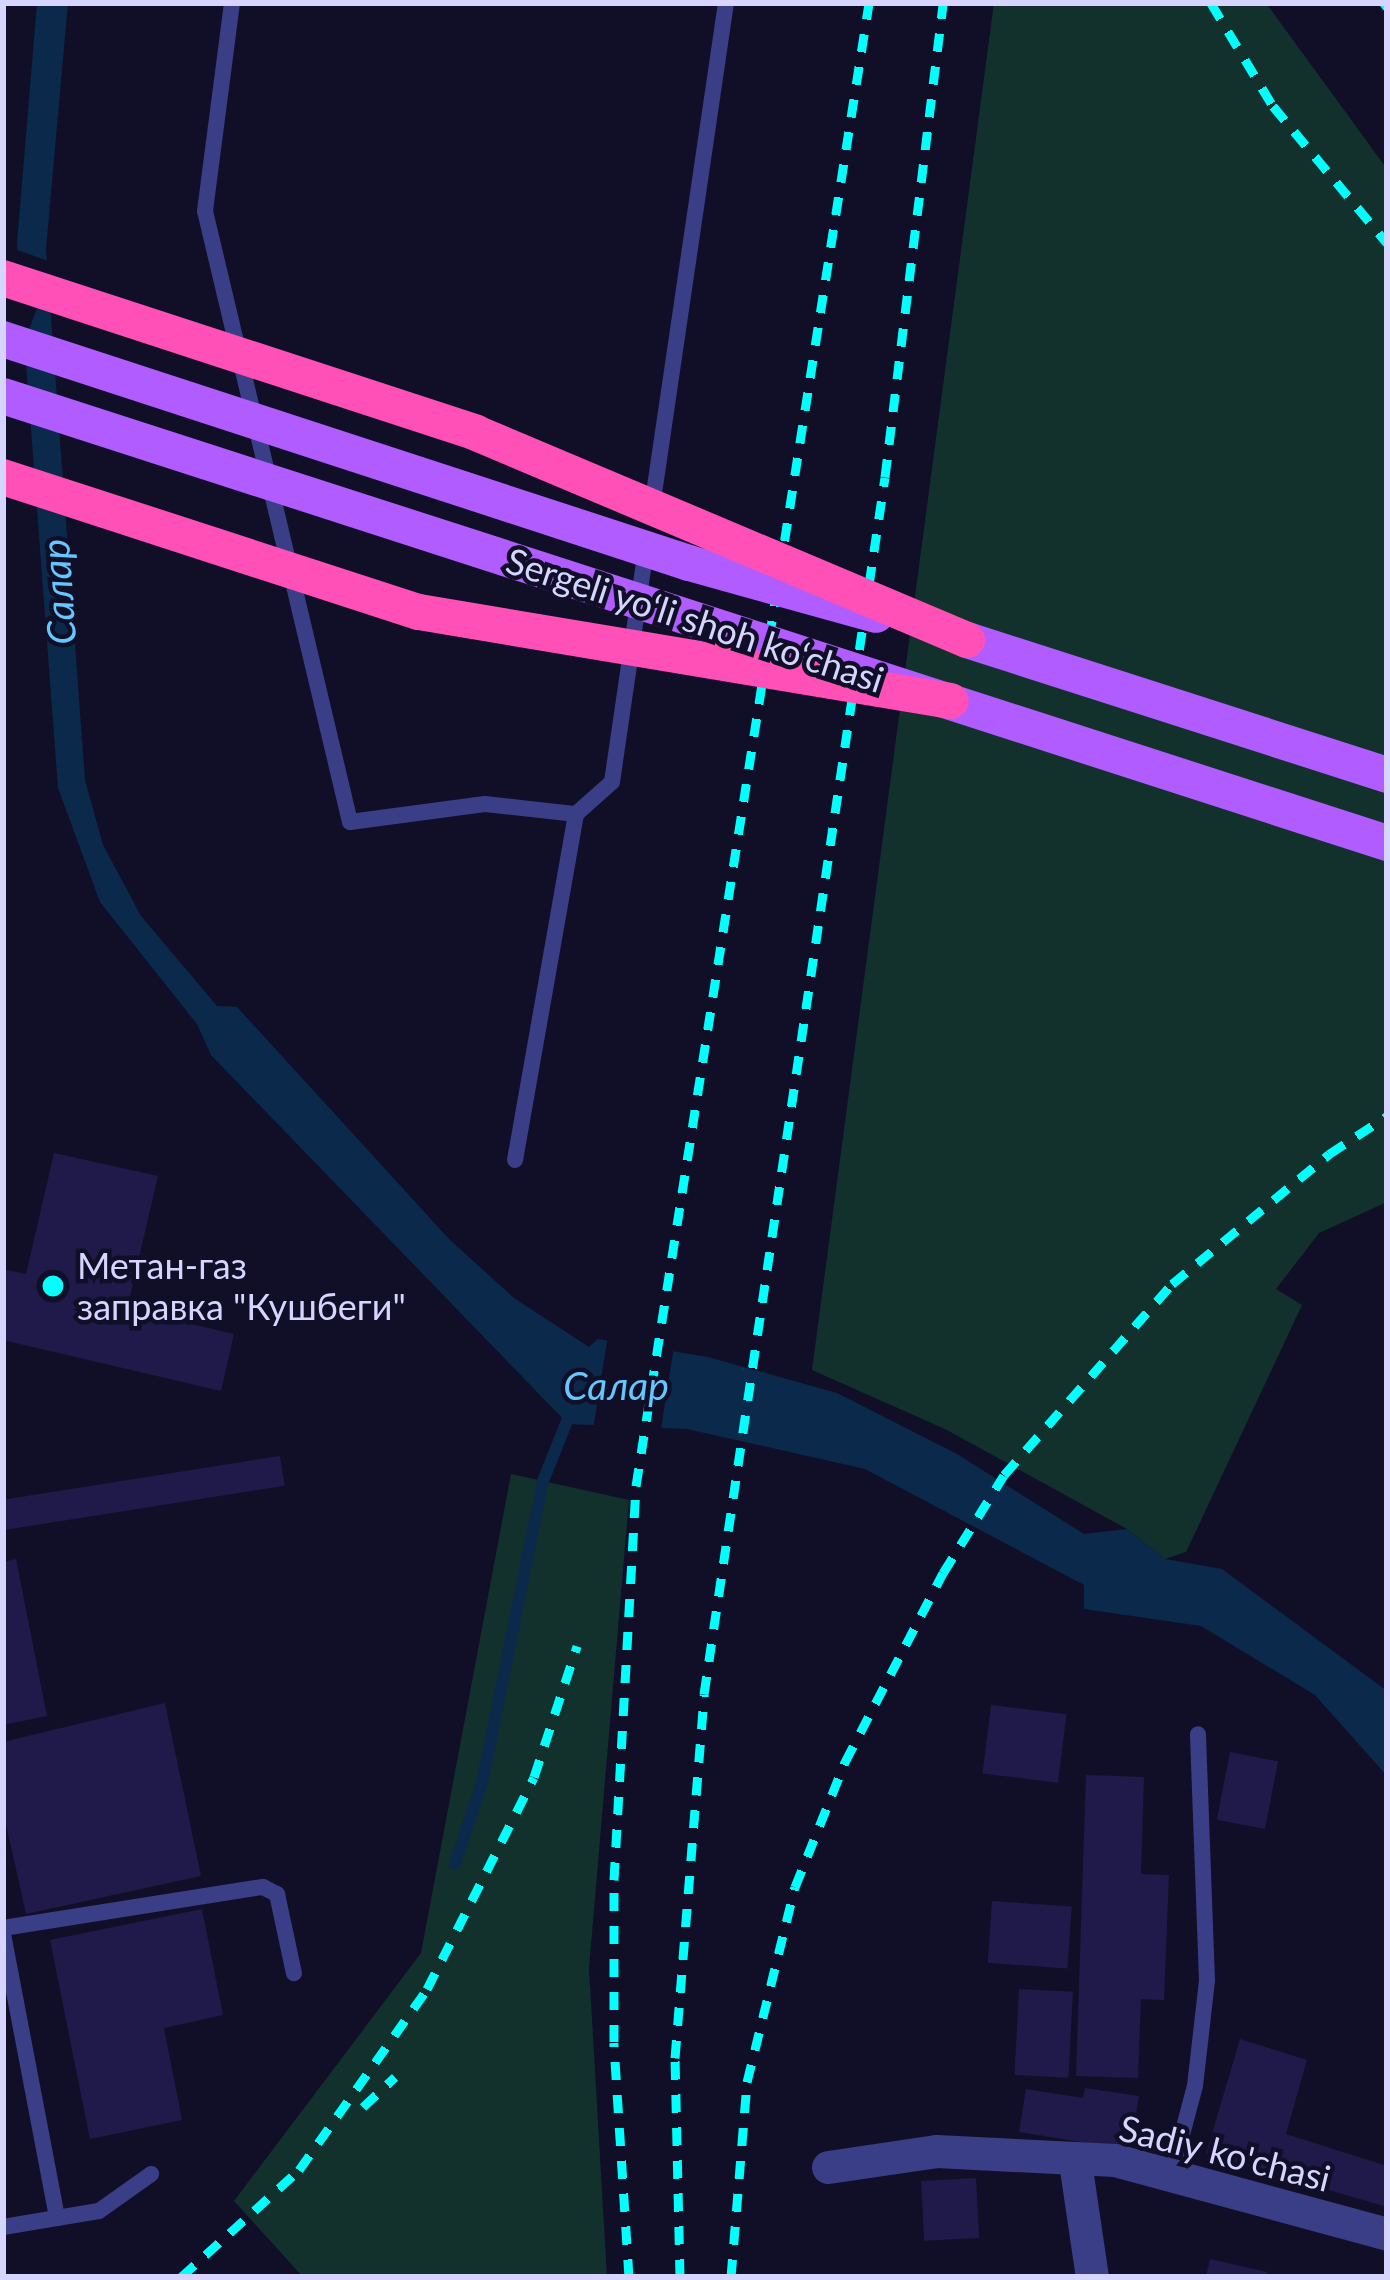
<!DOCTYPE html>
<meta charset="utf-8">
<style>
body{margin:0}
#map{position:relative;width:1390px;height:2280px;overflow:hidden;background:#100f27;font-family:Lato,sans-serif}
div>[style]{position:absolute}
.green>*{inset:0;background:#12312d}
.water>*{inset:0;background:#0b294a}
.pier>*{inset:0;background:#100f27;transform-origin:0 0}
.stream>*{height:12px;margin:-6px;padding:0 6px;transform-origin:6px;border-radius:6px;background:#0b294a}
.building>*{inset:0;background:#1f1a49;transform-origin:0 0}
.lane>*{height:16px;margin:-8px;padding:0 8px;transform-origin:8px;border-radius:8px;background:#393e87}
.street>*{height:33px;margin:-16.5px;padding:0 16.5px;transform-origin:16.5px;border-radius:16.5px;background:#393e87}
.primary>*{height:36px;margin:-18px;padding:0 18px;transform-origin:18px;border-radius:18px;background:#b05cff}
.rail>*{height:9px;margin-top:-4.5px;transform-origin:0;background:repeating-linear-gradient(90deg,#01fffd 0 18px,transparent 0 33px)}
.primary-bridge>*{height:36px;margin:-18px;padding:0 18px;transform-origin:18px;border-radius:18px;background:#b05cff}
.highway-bridge>*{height:36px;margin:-18px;padding:0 18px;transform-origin:18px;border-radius:18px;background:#ff50b7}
.dots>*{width:33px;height:33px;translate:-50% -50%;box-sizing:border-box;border:6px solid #100f27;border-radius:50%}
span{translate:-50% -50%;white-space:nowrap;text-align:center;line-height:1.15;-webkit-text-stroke:9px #100f27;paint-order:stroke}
.street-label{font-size:36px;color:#d5d5ff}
.poi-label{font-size:36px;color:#d5d5ff}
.left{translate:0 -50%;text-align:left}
.water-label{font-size:39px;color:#63c8ff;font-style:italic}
.frame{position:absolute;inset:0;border:6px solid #d5d5ff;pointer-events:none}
</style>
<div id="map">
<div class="green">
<i style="clip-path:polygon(994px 3px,1266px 3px,1387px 169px,1387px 1202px,1319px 1233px,1276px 1289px,1302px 1305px,1186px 1552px,1165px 1559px,1127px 1529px,945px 1429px,812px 1370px)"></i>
<i style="clip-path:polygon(511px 1474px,629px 1500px,589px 1968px,607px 2277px,303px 2277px,234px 2201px,421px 1953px)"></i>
</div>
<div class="water">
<i style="clip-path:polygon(37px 3px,68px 3px,46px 249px,85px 780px,103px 845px,141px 916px,217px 1006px,237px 1007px,449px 1239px,514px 1298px,589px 1347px,598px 1339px,708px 1357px,837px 1393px,957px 1454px,1084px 1534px,1127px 1529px,1165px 1559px,1222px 1569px,1387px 1691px,1387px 1776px,1315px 1695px,1201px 1626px,1084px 1609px,1084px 1585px,865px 1469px,687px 1429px,568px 1424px,211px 1055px,197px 1024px,100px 902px,58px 788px,17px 243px)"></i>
</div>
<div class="pier">
<i style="left:12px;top:248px;width:44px;height:271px;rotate:20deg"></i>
<i style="left:608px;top:1335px;width:67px;height:100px;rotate:9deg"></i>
</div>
<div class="stream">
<i style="left:455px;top:1864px;width:85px;rotate:-71.6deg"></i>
<i style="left:482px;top:1783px;width:308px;rotate:-78.6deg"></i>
<i style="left:543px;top:1481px;width:75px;rotate:-68.2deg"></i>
</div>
<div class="building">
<i style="clip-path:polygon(54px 1153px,158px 1176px,127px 1309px,234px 1334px,221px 1391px,3px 1340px,3px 1269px,26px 1274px)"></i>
<i style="left:280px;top:1456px;width:30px;height:282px;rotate:81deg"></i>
<i style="clip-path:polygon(16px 1559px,47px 1716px,3px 1725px,3px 1562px)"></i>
<i style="clip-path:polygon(165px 1703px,201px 1876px,26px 1914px,3px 1811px,3px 1742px)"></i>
<i style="left:991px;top:1705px;width:76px;height:69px;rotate:7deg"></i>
<i style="left:1230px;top:1752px;width:49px;height:69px;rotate:11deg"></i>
<i style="clip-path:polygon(1086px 1775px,1144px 1777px,1141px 1874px,1169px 1875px,1164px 2000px,1141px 1999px,1138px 2078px,1076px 2076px)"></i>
<i style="left:992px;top:1901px;width:80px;height:62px;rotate:4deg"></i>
<i style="clip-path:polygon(202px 1909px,223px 2015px,164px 2028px,182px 2120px,90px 2139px,50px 1940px)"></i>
<i style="left:1019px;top:1989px;width:54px;height:86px;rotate:3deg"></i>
<i style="clip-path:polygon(1240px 2039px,1307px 2060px,1286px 2134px,1387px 2166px,1387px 2207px,1206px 2154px)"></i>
<i style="clip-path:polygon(1085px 2088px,1139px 2096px,1130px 2150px,1019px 2132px,1026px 2089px,1083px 2098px)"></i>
<i style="left:976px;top:2178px;width:60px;height:55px;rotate:87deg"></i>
<i style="clip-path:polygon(1210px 2259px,1267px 2272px,1266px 2277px,1206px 2277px)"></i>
</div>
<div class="lane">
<i style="left:232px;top:3px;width:210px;rotate:97.4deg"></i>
<i style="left:205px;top:211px;width:628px;rotate:76.65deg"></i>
<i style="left:350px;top:822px;width:136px;rotate:-7.6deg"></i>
<i style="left:485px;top:804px;width:92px;rotate:6.3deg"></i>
<i style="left:652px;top:507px;width:509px;rotate:-81.65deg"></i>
<i style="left:515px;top:1160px;width:351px;rotate:-80deg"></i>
<i style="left:576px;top:814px;width:48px;rotate:-41.6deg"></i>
<i style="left:612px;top:782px;width:234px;rotate:-81.7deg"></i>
<i style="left:3px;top:1928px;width:263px;rotate:-9deg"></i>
<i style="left:263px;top:1887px;width:16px;rotate:27deg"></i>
<i style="left:277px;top:1894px;width:81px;rotate:77.9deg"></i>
<i style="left:3px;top:1934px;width:289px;rotate:79.2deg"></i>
<i style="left:1171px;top:2176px;width:93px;rotate:-75.1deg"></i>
<i style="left:1195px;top:2086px;width:106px;rotate:-83.5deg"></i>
<i style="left:1207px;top:1981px;width:247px;rotate:-92.1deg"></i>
<i style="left:3px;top:2227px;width:97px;rotate:-9.5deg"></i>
<i style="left:99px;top:2211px;width:64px;rotate:-35.4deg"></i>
</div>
<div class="street">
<i style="left:1075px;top:2162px;width:116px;rotate:81.6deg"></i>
<i style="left:828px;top:2167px;width:109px;rotate:-8.4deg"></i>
<i style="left:936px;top:2151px;width:179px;rotate:2.9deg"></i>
<i style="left:1115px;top:2160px;width:282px;rotate:15.2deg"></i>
</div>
<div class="primary">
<i style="left:967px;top:640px;width:441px;rotate:17.8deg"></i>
</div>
<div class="rail">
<i style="left:1211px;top:3px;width:120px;rotate:59deg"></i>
<i style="left:1273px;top:106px;width:178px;rotate:50.2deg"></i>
<i style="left:1384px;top:3px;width:5px;rotate:53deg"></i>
<i style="left:363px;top:2107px;width:44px;rotate:-43.2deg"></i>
<i style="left:181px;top:2277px;width:159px;rotate:-42.2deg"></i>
<i style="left:299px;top:2170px;width:222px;rotate:-54.7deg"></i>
<i style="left:427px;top:1989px;width:237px;rotate:-63.2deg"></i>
<i style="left:534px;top:1777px;width:138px;rotate:-71.8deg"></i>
<i style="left:629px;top:2277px;width:235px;rotate:-93.7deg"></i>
<i style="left:614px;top:2042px;width:162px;rotate:-90deg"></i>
<i style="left:614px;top:1880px;width:395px;rotate:-86.8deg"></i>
<i style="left:636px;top:1486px;width:1501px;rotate:-81.07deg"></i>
<i style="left:680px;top:2277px;width:219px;rotate:-91.3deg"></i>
<i style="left:675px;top:2058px;width:365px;rotate:-85.4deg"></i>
<i style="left:704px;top:1694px;width:1230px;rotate:-81.54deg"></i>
<i style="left:885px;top:477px;width:478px;rotate:-83deg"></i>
<i style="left:731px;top:2277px;width:196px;rotate:-85.3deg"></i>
<i style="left:747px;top:2082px;width:201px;rotate:-76.2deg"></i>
<i style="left:795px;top:1887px;width:135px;rotate:-68.2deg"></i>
<i style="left:845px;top:1762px;width:213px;rotate:-62.6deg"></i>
<i style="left:943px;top:1573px;width:115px;rotate:-58.1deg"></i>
<i style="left:1004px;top:1475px;width:254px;rotate:-48.7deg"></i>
<i style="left:1172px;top:1284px;width:204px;rotate:-39.6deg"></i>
<i style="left:1329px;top:1154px;width:69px;rotate:-33.2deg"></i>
</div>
<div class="primary-bridge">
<i style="left:3px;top:339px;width:722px;rotate:18.08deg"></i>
<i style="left:689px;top:563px;width:194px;rotate:15.5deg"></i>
<i style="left:3px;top:396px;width:1454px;rotate:17.9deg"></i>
</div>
<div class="highway-bridge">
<i style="left:3px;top:278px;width:498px;rotate:18.1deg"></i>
<i style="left:476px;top:433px;width:533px;rotate:22.86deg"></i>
<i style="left:3px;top:477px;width:437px;rotate:18deg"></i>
<i style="left:419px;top:612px;width:539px;rotate:9.5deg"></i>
</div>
<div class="dots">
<i style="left:53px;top:1286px;background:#01fffd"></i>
</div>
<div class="street-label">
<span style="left:695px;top:620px;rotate:18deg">Sergeli yo‘li shoh ko‘chasi</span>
<span style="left:1225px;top:2153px;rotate:14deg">Sadiy ko'chasi</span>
</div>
<div class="poi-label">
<span class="left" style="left:77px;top:1286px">Метан-газ<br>заправка "Кушбеги"</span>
</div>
<div class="water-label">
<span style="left:58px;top:592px;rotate:-94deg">Салар</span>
<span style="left:616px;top:1385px">Салар</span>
</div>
<div class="frame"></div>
</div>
